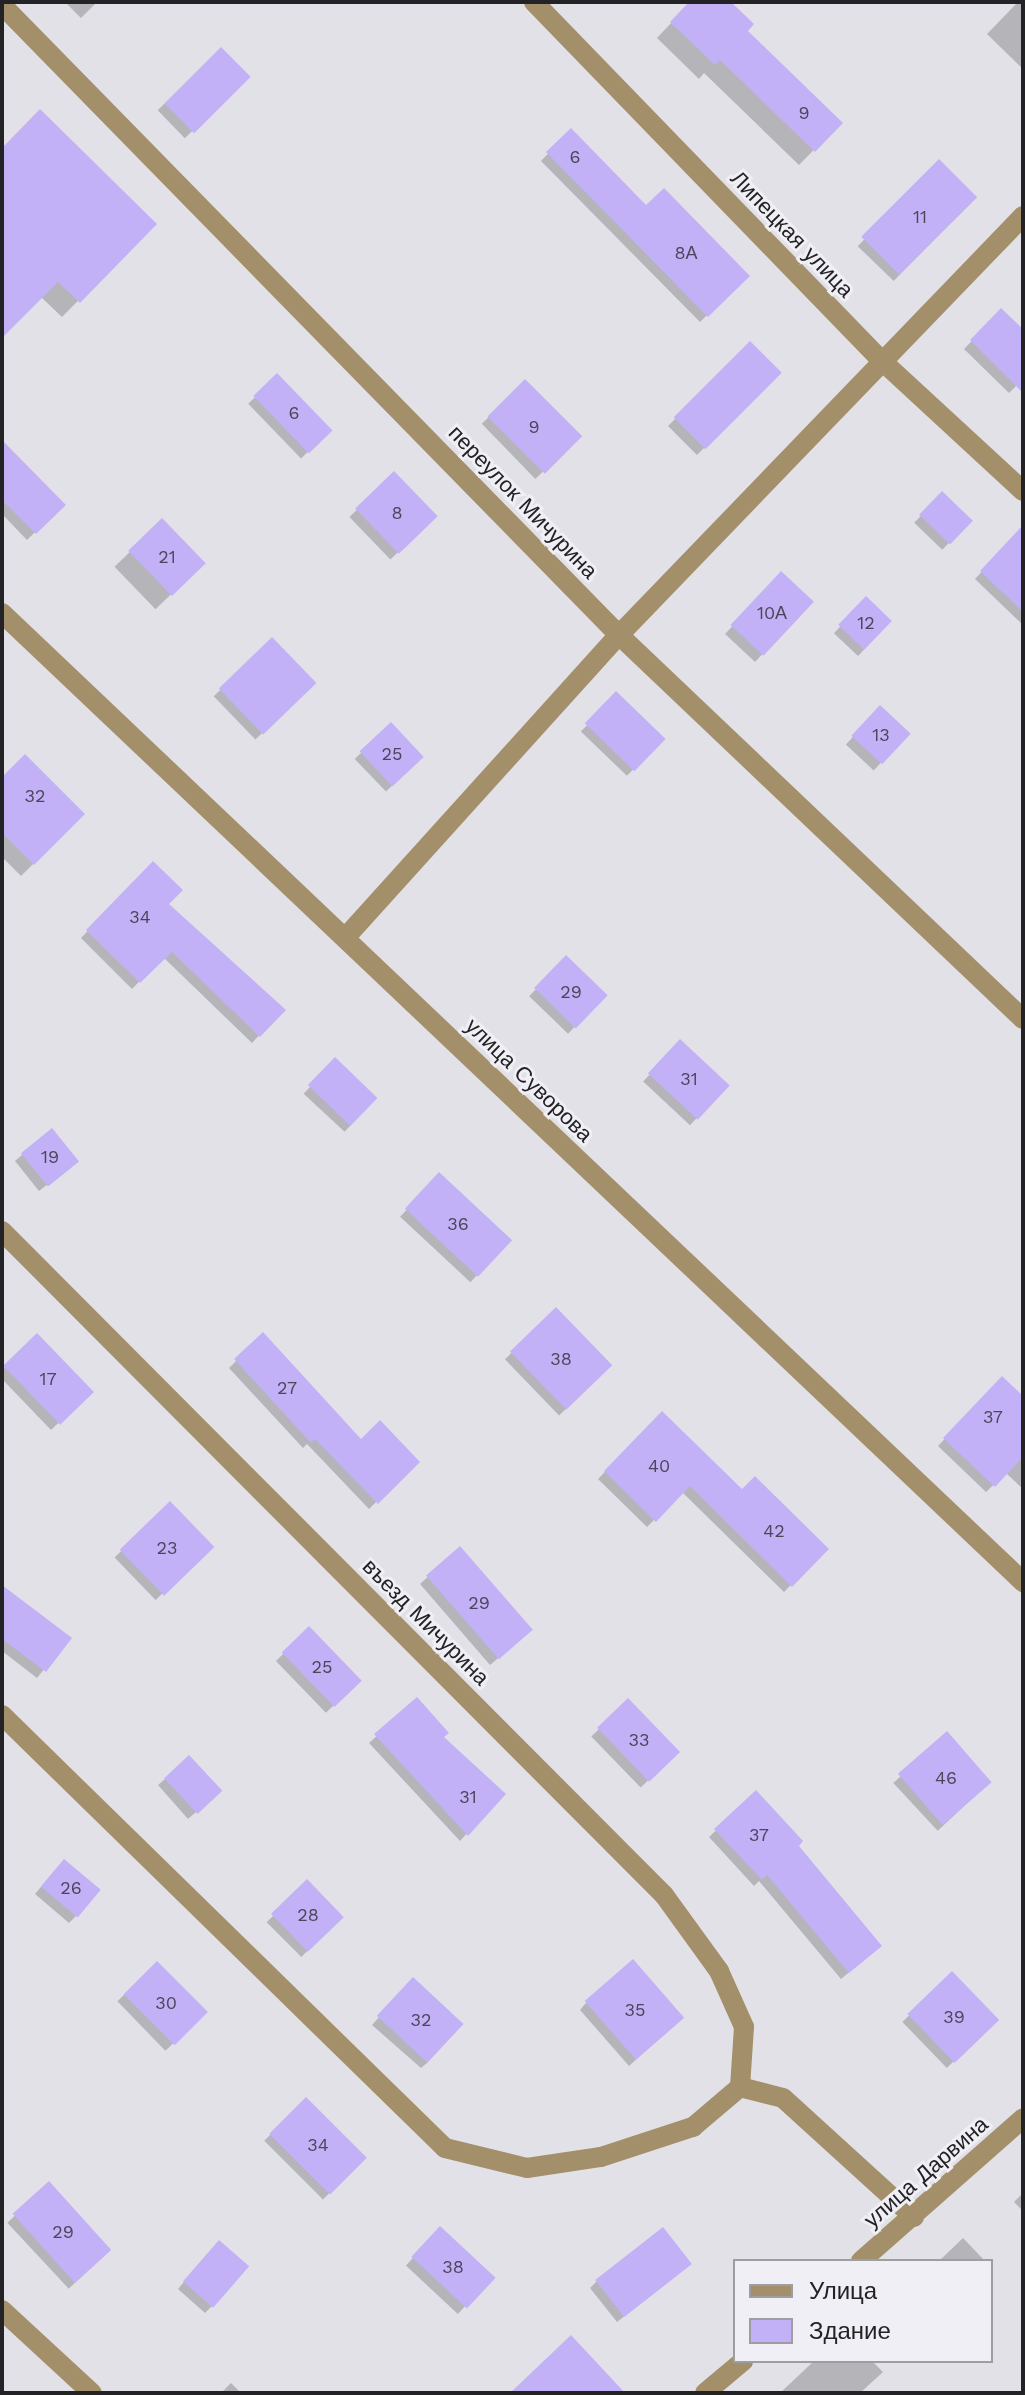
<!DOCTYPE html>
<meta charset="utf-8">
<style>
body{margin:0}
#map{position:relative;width:1025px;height:2395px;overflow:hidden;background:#e3e1e8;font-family:"Work Sans",sans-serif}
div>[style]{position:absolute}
.shadow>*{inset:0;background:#0003;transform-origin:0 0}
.building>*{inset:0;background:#c3b1f8;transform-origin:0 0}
.minor>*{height:20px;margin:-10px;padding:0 10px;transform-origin:10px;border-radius:10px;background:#a3906a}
span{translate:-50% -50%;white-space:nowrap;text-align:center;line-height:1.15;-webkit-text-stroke:6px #f0eff5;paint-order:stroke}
.number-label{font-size:18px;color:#4b4659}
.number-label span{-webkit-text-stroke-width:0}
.street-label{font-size:22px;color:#232224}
.frame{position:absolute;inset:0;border:4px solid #232224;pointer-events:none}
.legend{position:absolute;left:733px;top:2259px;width:260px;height:104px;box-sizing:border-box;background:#f0eff5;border:2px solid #9e9da1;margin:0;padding:10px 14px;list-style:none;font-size:24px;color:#232224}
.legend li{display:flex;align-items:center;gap:16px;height:40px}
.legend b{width:40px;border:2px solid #9e9da1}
</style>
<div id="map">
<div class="shadow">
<i style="clip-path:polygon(65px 2px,97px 2px,81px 18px)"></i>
<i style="clip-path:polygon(691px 2px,728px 2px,745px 31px,840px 123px,799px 165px,704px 73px,699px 79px,657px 38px)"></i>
<i style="clip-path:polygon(1018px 2px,1023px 2px,1023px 69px,987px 34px)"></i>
<i style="left:221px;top:49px;width:39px;height:88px;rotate:46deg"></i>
<i style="clip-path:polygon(571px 130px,646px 208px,747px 276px,700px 322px,541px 161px)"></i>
<i style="clip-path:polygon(2px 150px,154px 224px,62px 317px,41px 297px,2px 335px)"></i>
<i style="left:939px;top:162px;width:50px;height:117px;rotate:44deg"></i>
<i style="clip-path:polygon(1001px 311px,1023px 332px,1023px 379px,1009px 393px,964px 349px)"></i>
<i style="left:750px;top:344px;width:41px;height:116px;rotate:45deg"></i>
<i style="left:277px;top:376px;width:76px;height:40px;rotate:46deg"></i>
<i style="left:525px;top:382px;width:77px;height:60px;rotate:46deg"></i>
<i style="clip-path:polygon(2px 464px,63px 505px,27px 540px,2px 514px)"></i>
<i style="left:394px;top:474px;width:59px;height:62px;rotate:46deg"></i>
<i style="left:942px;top:494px;width:39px;height:40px;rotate:44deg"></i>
<i style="left:162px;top:521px;width:59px;height:66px;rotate:46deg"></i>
<i style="clip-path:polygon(1012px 539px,1023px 549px,1023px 625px,975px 579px)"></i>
<i style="left:781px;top:574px;width:41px;height:82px;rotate:43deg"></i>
<i style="left:866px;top:599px;width:33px;height:47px;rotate:43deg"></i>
<i style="left:272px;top:640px;width:60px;height:81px;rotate:46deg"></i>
<i style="left:617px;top:694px;width:64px;height:52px;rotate:44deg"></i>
<i style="left:880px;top:708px;width:38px;height:50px;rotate:43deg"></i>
<i style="left:390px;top:725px;width:45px;height:49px;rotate:46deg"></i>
<i style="clip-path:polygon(2px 780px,83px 814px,21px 876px,2px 857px)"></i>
<i style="clip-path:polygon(153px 864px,166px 904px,283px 1010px,252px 1043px,163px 957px,132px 989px,81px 938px)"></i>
<i style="left:566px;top:958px;width:54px;height:53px;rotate:44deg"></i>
<i style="left:680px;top:1042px;width:64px;height:54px;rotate:43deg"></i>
<i style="left:335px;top:1060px;width:56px;height:46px;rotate:43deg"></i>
<i style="clip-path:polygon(51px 1130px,69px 1168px,39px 1191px,15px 1161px)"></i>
<i style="left:439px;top:1175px;width:96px;height:57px;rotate:43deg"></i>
<i style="left:556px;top:1310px;width:78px;height:71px;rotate:46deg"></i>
<i style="clip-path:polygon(263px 1335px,361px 1441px,417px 1462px,369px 1509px,307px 1444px,303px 1448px,229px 1368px)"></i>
<i style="clip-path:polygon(37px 1336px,91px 1392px,51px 1430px,2px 1379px,2px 1370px)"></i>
<i style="clip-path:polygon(1002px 1379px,1023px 1399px,1023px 1489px,1006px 1473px,986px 1492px,938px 1446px)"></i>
<i style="clip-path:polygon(662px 1413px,742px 1492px,826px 1549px,784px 1592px,682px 1492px,647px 1527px,598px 1479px)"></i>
<i style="left:170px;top:1504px;width:59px;height:77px;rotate:46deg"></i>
<i style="clip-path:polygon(459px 1549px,523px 1637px,490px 1665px,420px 1584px)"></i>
<i style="clip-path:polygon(2px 1610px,69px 1638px,37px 1678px,2px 1651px)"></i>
<i style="left:309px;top:1629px;width:72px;height:46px;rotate:46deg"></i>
<i style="clip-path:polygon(417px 1700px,442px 1737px,503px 1794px,460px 1841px,369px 1743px)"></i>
<i style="left:628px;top:1701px;width:71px;height:51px;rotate:46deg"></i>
<i style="left:946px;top:1734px;width:65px;height:72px;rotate:47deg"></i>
<i style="clip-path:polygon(165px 1779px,212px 1798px,188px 1819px,158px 1785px)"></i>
<i style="clip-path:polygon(756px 1793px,872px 1953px,841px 1979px,759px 1881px,754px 1886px,709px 1837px)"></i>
<i style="clip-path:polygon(57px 1868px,76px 1916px,69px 1923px,35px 1894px)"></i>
<i style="left:307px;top:1882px;width:49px;height:57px;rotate:45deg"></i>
<i style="left:157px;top:1963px;width:69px;height:55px;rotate:46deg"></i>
<i style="left:952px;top:1974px;width:64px;height:69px;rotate:46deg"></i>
<i style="clip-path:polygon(406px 1987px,428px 2062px,421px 2068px,372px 2025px)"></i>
<i style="clip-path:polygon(586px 2003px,675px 2024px,629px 2066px,580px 2010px)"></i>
<i style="left:306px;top:2099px;width:83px;height:59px;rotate:45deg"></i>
<i style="left:49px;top:2184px;width:90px;height:57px;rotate:47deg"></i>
<i style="clip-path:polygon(1023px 2193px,1023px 2211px,1014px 2202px)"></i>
<i style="left:440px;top:2229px;width:71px;height:50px;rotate:43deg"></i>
<i style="clip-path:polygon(963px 2238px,985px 2261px,939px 2261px)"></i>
<i style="clip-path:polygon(212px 2249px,212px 2306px,205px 2313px,178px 2289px)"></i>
<i style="clip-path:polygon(682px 2271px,617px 2322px,590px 2288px,597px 2281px)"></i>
<i style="clip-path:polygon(814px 2361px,872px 2361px,883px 2372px,860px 2393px,780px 2393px)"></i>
<i style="clip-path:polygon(231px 2383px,241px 2393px,221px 2393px)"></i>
</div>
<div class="building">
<i style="clip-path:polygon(689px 2px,731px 2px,754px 24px,748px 31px,843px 123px,815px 152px,720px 60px,715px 65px,670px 22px)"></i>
<i style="left:221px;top:47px;width:42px;height:80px;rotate:45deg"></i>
<i style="clip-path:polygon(40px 109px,157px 224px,80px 303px,58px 282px,2px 338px,2px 148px)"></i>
<i style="clip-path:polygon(571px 128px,646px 205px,664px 188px,750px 276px,708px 317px,546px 152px)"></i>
<i style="left:939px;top:159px;width:54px;height:110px;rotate:45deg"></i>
<i style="clip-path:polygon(1001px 308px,1023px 329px,1023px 393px,970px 340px)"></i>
<i style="left:750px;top:341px;width:45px;height:108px;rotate:45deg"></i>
<i style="left:277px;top:373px;width:80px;height:33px;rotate:46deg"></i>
<i style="left:525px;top:379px;width:81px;height:53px;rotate:45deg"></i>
<i style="clip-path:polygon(2px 440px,66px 505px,36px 534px,2px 500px)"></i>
<i style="left:394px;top:471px;width:63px;height:54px;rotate:46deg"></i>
<i style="left:942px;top:491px;width:43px;height:33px;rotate:44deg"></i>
<i style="left:162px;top:518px;width:63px;height:47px;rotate:46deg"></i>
<i style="clip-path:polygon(1023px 525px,1023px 612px,980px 571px)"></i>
<i style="left:781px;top:571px;width:45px;height:74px;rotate:43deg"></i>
<i style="left:866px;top:596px;width:36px;height:40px;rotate:44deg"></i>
<i style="left:272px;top:637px;width:64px;height:74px;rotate:46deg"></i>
<i style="left:616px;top:691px;width:69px;height:45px;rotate:44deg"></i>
<i style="left:880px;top:705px;width:42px;height:42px;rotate:43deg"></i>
<i style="left:391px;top:722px;width:48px;height:43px;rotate:47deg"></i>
<i style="clip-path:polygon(25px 754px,85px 814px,34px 865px,2px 833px,2px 777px)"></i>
<i style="clip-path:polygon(153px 861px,183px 890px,169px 904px,286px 1010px,260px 1037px,172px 952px,140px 983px,86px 930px)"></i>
<i style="left:566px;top:955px;width:58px;height:46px;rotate:44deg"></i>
<i style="left:680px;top:1039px;width:68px;height:47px;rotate:43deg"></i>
<i style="left:335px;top:1057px;width:59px;height:39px;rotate:44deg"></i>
<i style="left:52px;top:1128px;width:43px;height:40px;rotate:51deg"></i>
<i style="left:439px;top:1172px;width:100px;height:50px;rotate:43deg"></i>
<i style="left:556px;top:1307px;width:81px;height:64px;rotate:46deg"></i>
<i style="clip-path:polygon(263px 1332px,361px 1439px,380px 1420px,420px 1462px,378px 1504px,315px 1439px,311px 1443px,234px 1359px)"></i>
<i style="left:37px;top:1333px;width:82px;height:47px;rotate:46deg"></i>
<i style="clip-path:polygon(1002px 1376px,1023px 1396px,1023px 1457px,995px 1487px,943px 1438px)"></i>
<i style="clip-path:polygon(662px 1411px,742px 1489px,755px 1476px,829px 1549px,792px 1587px,690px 1486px,656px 1522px,604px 1471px)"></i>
<i style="left:170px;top:1501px;width:64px;height:70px;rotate:46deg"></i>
<i style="left:460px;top:1546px;width:111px;height:45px;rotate:49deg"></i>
<i style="clip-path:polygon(2px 1585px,72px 1638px,46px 1672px,2px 1639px)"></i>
<i style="left:309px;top:1626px;width:76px;height:38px;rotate:46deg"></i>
<i style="clip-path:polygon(417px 1697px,449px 1733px,444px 1737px,506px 1794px,468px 1836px,374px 1734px)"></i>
<i style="left:628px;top:1698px;width:75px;height:43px;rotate:46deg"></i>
<i style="left:947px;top:1731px;width:68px;height:65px;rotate:49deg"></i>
<i style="left:189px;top:1755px;width:49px;height:34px;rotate:47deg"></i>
<i style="clip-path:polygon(756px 1790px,803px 1841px,799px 1846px,882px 1946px,849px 1973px,767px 1875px,762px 1880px,714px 1829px)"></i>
<i style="left:64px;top:1859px;width:48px;height:36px;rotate:40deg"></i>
<i style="left:307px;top:1879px;width:53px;height:50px;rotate:46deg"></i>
<i style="left:633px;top:1959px;width:78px;height:64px;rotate:49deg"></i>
<i style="left:157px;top:1961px;width:72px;height:47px;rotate:45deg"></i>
<i style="left:952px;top:1971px;width:68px;height:62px;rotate:46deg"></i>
<i style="left:413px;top:1977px;width:69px;height:53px;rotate:43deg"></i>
<i style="left:306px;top:2097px;width:86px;height:52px;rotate:45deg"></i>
<i style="left:49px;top:2181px;width:93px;height:49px;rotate:48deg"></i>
<i style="left:440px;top:2226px;width:76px;height:42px;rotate:43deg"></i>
<i style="left:663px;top:2227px;width:47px;height:86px;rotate:52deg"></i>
<i style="left:219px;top:2240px;width:40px;height:55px;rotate:41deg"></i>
<i style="clip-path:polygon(571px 2335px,625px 2393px,510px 2393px)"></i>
</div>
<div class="minor">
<i style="left:534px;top:2px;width:499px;rotate:45.9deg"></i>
<i style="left:881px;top:360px;width:193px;rotate:42.7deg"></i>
<i style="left:2px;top:5px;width:882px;rotate:45.6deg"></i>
<i style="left:619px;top:635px;width:557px;rotate:43.55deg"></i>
<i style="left:2px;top:613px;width:1408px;rotate:43.5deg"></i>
<i style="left:345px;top:938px;width:409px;rotate:-47.9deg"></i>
<i style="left:619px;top:635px;width:582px;rotate:-46.04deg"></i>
<i style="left:2px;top:1231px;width:938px;rotate:45.09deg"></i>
<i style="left:664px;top:1895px;width:94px;rotate:54.1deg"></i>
<i style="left:719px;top:1971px;width:61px;rotate:65.9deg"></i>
<i style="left:744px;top:2027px;width:60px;rotate:93.8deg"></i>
<i style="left:740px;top:2087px;width:44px;rotate:14.3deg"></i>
<i style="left:783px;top:2098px;width:177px;rotate:42.3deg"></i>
<i style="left:2px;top:1715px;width:619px;rotate:44.35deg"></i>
<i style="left:445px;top:2148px;width:84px;rotate:13.7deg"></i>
<i style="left:527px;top:2168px;width:75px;rotate:-8.5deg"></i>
<i style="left:601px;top:2157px;width:97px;rotate:-18.1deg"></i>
<i style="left:693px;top:2127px;width:62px;rotate:-40.4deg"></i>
<i style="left:861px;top:2261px;width:216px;rotate:-41.4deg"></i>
<i style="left:2px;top:2310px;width:122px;rotate:42.7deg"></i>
<i style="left:705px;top:2393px;width:50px;rotate:-40.1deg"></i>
</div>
<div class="number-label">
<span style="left:804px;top:113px">9</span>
<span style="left:575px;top:157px">6</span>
<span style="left:920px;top:217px">11</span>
<span style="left:686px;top:253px">8А</span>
<span style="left:294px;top:413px">6</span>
<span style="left:534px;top:427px">9</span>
<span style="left:397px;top:513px">8</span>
<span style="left:167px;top:557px">21</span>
<span style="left:772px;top:613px">10А</span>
<span style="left:866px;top:623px">12</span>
<span style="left:881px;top:735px">13</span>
<span style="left:392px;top:754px">25</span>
<span style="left:35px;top:796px">32</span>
<span style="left:140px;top:917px">34</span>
<span style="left:571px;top:992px">29</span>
<span style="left:689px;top:1079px">31</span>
<span style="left:50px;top:1157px">19</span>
<span style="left:458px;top:1224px">36</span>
<span style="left:561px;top:1359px">38</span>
<span style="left:48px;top:1379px">17</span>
<span style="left:287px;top:1388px">27</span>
<span style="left:993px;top:1417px">37</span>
<span style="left:659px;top:1466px">40</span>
<span style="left:774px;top:1531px">42</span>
<span style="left:167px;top:1548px">23</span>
<span style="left:479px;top:1603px">29</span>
<span style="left:322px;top:1667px">25</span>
<span style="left:639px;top:1740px">33</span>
<span style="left:946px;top:1778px">46</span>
<span style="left:468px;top:1797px">31</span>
<span style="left:759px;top:1835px">37</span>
<span style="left:71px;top:1888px">26</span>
<span style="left:308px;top:1915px">28</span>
<span style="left:166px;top:2003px">30</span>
<span style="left:635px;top:2010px">35</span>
<span style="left:954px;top:2017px">39</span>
<span style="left:421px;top:2020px">32</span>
<span style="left:318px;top:2145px">34</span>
<span style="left:63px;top:2232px">29</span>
<span style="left:453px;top:2267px">38</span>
</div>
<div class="street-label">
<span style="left:792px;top:234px;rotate:46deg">Липецкая улица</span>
<span style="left:523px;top:502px;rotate:46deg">переулок Мичурина</span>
<span style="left:529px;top:1080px;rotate:44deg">улица Суворова</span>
<span style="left:426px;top:1622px;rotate:45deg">въезд Мичурина</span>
<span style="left:926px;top:2172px;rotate:-41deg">улица Дарвина</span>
</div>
<div class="frame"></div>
<ul class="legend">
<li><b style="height:10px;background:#a3906a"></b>Улица</li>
<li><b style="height:22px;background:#c3b1f8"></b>Здание</li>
</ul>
</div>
